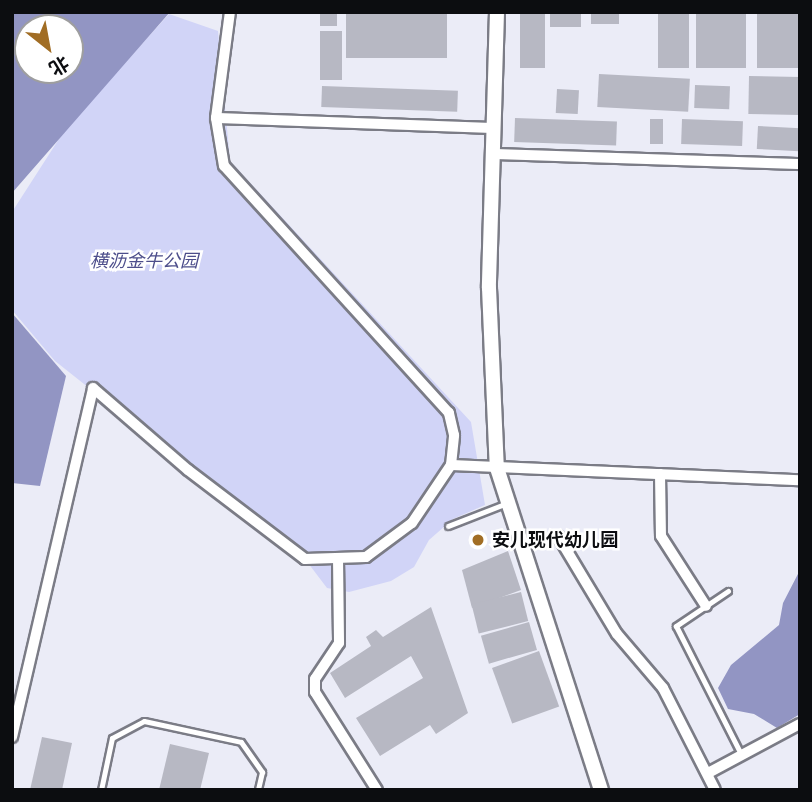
<!DOCTYPE html>
<meta charset="utf-8">
<style>
body{margin:0}
#map{position:relative;width:812px;height:802px;overflow:hidden;background:#ebecf7;font-family:"Crimson Pro","Noto Sans SC",serif}
div>[style]{position:absolute}
.green>*{inset:0;background:#d1d4f7}
.water>*{inset:0;background:#9295c3}
.building>*{inset:0;background:#b7b8c3;transform-origin:0 0}
.roads{filter:drop-shadow(2px 0 #7b7c86) drop-shadow(-2px 0 #7b7c86) drop-shadow(0 2px #7b7c86) drop-shadow(0 -2px #7b7c86)}
.lane>*{height:5px;margin:-2.5px;padding:0 2.5px;transform-origin:2.5px;border-radius:2.5px;background:#fff}
.street>*{height:10px;margin:-5px;padding:0 5px;transform-origin:5px;border-radius:5px;background:#fff}
.secondary>*{height:14px;margin:-7px;padding:0 7px;transform-origin:7px;border-radius:7px;background:#fff}
.dots>*{width:19px;height:19px;translate:-50% -50%;box-sizing:border-box;border:4px solid #fff;border-radius:50%}
span{translate:-50% -50%;white-space:nowrap;text-align:center;line-height:1.15;-webkit-text-stroke:5px #fff;paint-order:stroke}
.park-label{font-size:18px;color:#4d4e8b;font-style:italic}
.poi-label{font-size:18px;color:#0c0d10;font-weight:700}
.left{translate:0 -50%;text-align:left}
.frame{position:absolute;inset:0;border:14px solid #0c0d10;pointer-events:none}
.north{position:absolute;left:14px;top:14px;width:70px;height:70px;box-sizing:border-box;background:#fff;border:2px solid #9e9e9f;border-radius:50%;rotate:149deg;font-size:19px;font-weight:700;line-height:28px;text-align:center;color:#0c0d10}
.north::after{content:'';display:block;margin:auto;width:24px;height:32px;background:#a16d24;clip-path:polygon(50% 0,100% 100%,50% 72%,0 100%)}
</style>
<div id="map">
<div class="green">
<i style="clip-path:polygon(169px 14px,218px 31px,230px 161px,471px 422px,485px 505px,453px 519px,429px 540px,414px 567px,391px 581px,349px 592px,327px 588px,305px 559px,55px 361px,12px 310px,12px 212px,66px 128px)"></i>
</div>
<div class="water">
<i style="clip-path:polygon(evenodd,12px 12px,170px 12px,12px 193px,12px 12px,28px 28px,70px 28px,70px 70px,28px 70px,28px 28px)"></i>
<i style="clip-path:polygon(12px 313px,66px 376px,40px 486px,12px 483px)"></i>
<i style="clip-path:polygon(800px 570px,800px 714px,777px 728px,754px 714px,728px 709px,718px 688px,731px 665px,779px 625px,783px 603px)"></i>
</div>
<div class="building">
<i style="left:320px;top:12px;width:17px;height:14px"></i>
<i style="left:346px;top:12px;width:101px;height:46px"></i>
<i style="left:520px;top:12px;width:25px;height:56px"></i>
<i style="left:550px;top:12px;width:31px;height:15px"></i>
<i style="left:591px;top:12px;width:28px;height:12px"></i>
<i style="left:658px;top:12px;width:31px;height:56px"></i>
<i style="left:696px;top:12px;width:50px;height:56px"></i>
<i style="left:757px;top:12px;width:43px;height:56px"></i>
<i style="left:320px;top:31px;width:22px;height:49px"></i>
<i style="left:599px;top:74px;width:91px;height:33px;rotate:3deg"></i>
<i style="left:749px;top:76px;width:51px;height:38px;rotate:1deg"></i>
<i style="left:695px;top:85px;width:35px;height:23px;rotate:2deg"></i>
<i style="left:322px;top:86px;width:136px;height:21px;rotate:2deg"></i>
<i style="left:557px;top:89px;width:22px;height:24px;rotate:3deg"></i>
<i style="left:515px;top:118px;width:102px;height:24px;rotate:2deg"></i>
<i style="left:650px;top:119px;width:13px;height:25px"></i>
<i style="left:682px;top:119px;width:61px;height:25px;rotate:2deg"></i>
<i style="left:758px;top:126px;width:42px;height:23px;rotate:3deg"></i>
<i style="clip-path:polygon(508px 551px,521px 590px,472px 608px,462px 570px)"></i>
<i style="left:521px;top:592px;width:30px;height:51px;rotate:76deg"></i>
<i style="clip-path:polygon(431px 607px,468px 713px,436px 734px,430px 725px,380px 756px,356px 718px,423px 678px,411px 656px,345px 698px,330px 673px,371px 646px,366px 637px,376px 630px,383px 637px)"></i>
<i style="left:529px;top:622px;width:29px;height:50px;rotate:74deg"></i>
<i style="left:539px;top:651px;width:59px;height:50px;rotate:70deg"></i>
<i style="clip-path:polygon(42px 737px,72px 743px,62px 790px,30px 790px)"></i>
<i style="clip-path:polygon(170px 744px,209px 753px,200px 790px,159px 790px)"></i>
</div>
<div class="roads">
<div class="lane">
<i style="left:448px;top:526px;width:63px;rotate:-21.3deg"></i>
<i style="left:728px;top:591px;width:63px;rotate:146.1deg"></i>
<i style="left:676px;top:626px;width:144px;rotate:63.1deg"></i>
<i style="left:101px;top:790px;width:53px;rotate:-78.1deg"></i>
<i style="left:112px;top:738px;width:36px;rotate:-28deg"></i>
<i style="left:144px;top:721px;width:99px;rotate:12.2deg"></i>
<i style="left:241px;top:742px;width:37px;rotate:55deg"></i>
<i style="left:262px;top:772px;width:18px;rotate:103deg"></i>
</div>
<div class="street">
<i style="left:216px;top:118px;width:278px;rotate:2.1deg"></i>
<i style="left:493px;top:154px;width:307px;rotate:1.9deg"></i>
<i style="left:451px;top:465px;width:349px;rotate:2.5deg"></i>
<i style="left:660px;top:474px;width:62px;rotate:89.1deg"></i>
<i style="left:661px;top:536px;width:83px;rotate:57.3deg"></i>
<i style="left:558px;top:536px;width:114px;rotate:59deg"></i>
<i style="left:617px;top:634px;width:71px;rotate:49.6deg"></i>
<i style="left:663px;top:688px;width:114px;rotate:63deg"></i>
<i style="left:338px;top:558px;width:85px;rotate:89.3deg"></i>
<i style="left:339px;top:643px;width:43px;rotate:123.7deg"></i>
<i style="left:315px;top:679px;width:13px;rotate:90deg"></i>
<i style="left:315px;top:692px;width:116px;rotate:57.7deg"></i>
<i style="left:12px;top:737px;width:358px;rotate:-76.9deg"></i>
<i style="left:93px;top:388px;width:125px;rotate:40.8deg"></i>
<i style="left:188px;top:470px;width:147px;rotate:37.3deg"></i>
<i style="left:305px;top:559px;width:61px;rotate:-1.9deg"></i>
<i style="left:366px;top:557px;width:57px;rotate:-36.5deg"></i>
<i style="left:412px;top:523px;width:70px;rotate:-56.1deg"></i>
<i style="left:451px;top:465px;width:30px;rotate:-84deg"></i>
<i style="left:454px;top:435px;width:23px;rotate:-103deg"></i>
<i style="left:449px;top:413px;width:334px;rotate:-132.3deg"></i>
<i style="left:224px;top:166px;width:49px;rotate:-99.5deg"></i>
<i style="left:216px;top:118px;width:107px;rotate:-82.5deg"></i>
<i style="left:710px;top:772px;width:102px;rotate:-28.1deg"></i>
</div>
<div class="secondary">
<i style="left:497px;top:12px;width:276px;rotate:91.7deg"></i>
<i style="left:489px;top:288px;width:180px;rotate:87.5deg"></i>
<i style="left:497px;top:468px;width:338px;rotate:72.1deg"></i>
</div>
</div>
<div class="dots">
<i style="left:478px;top:540px;background:#a16d24"></i>
</div>
<div class="park-label">
<span style="left:144px;top:261px">横沥金牛公园</span>
</div>
<div class="poi-label">
<span class="left" style="left:492px;top:540px">安儿现代幼儿园</span>
</div>
<div class="frame"></div>
<div class="north">北</div>
</div>
